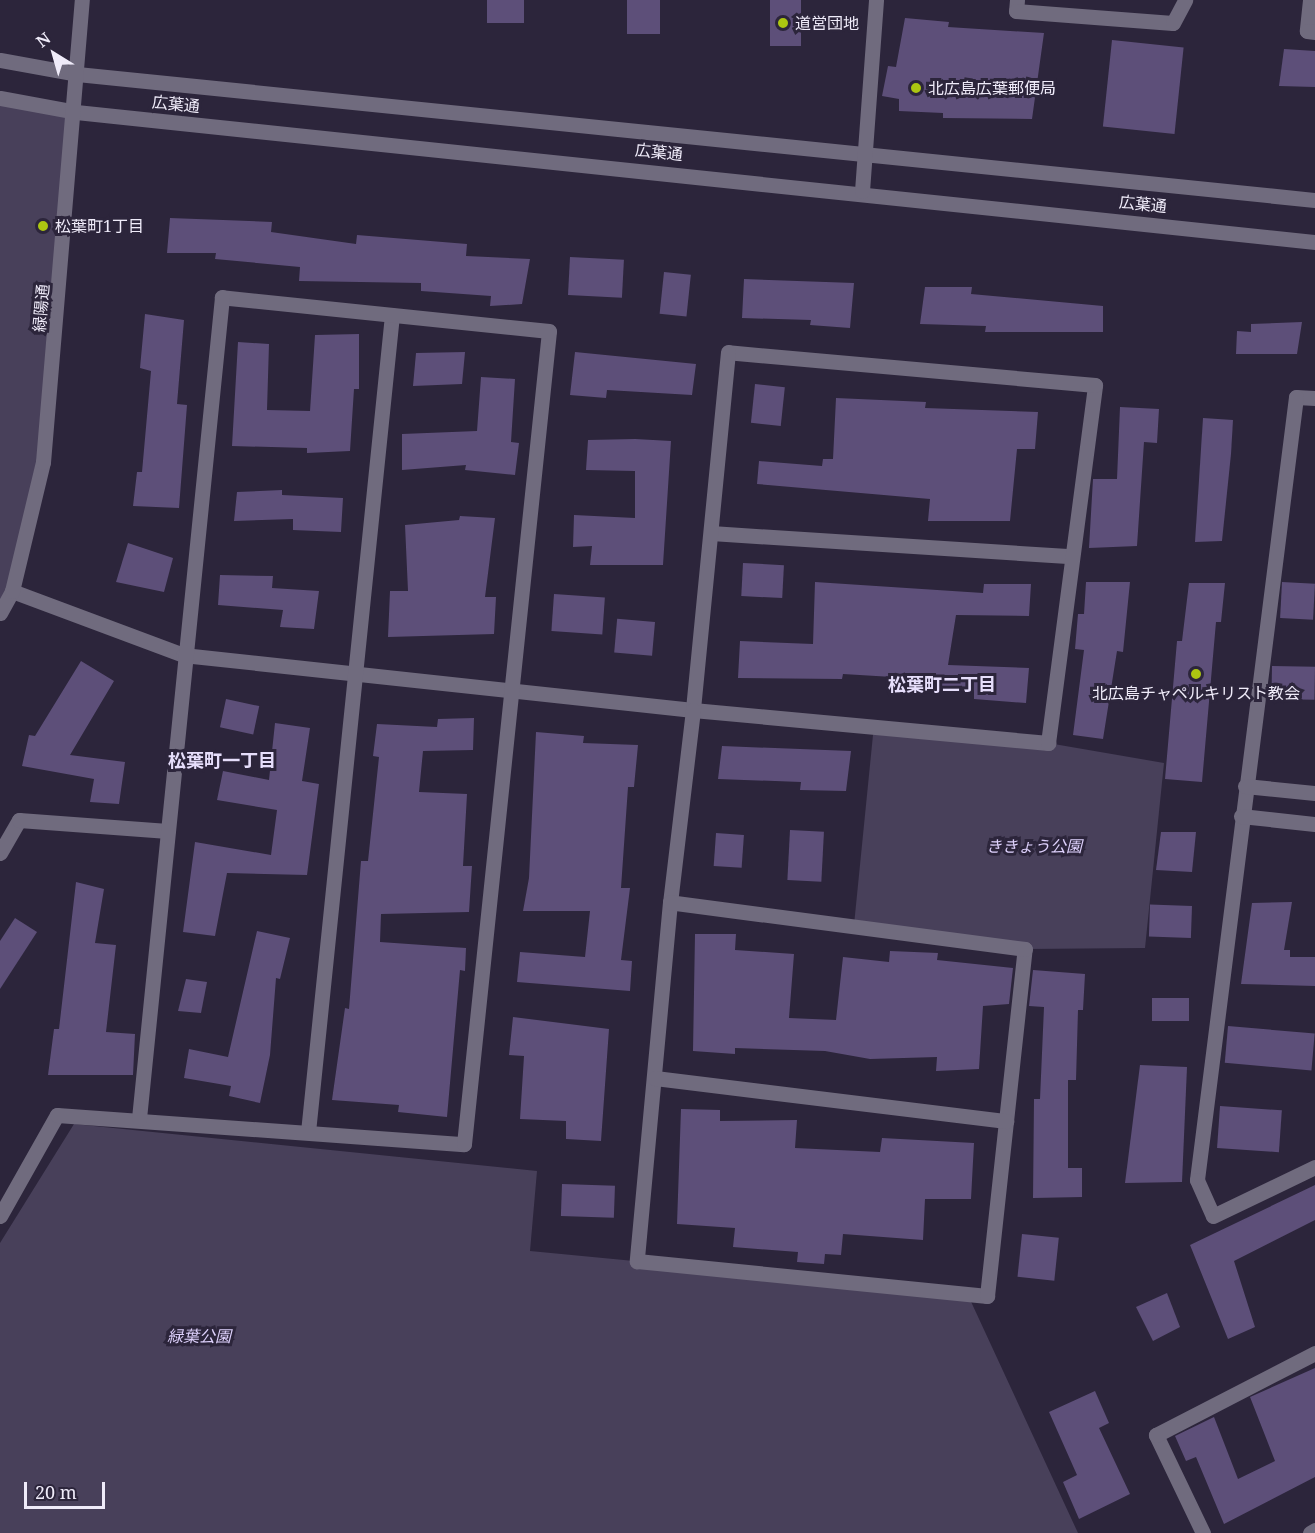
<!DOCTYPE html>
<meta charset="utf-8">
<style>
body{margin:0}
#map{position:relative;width:1315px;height:1533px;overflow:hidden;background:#2c253b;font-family:"Noto Serif","Noto Sans JP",serif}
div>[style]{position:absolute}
.green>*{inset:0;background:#48405a}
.building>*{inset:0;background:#5d4f79;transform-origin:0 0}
.minor>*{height:15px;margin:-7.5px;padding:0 7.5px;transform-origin:7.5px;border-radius:7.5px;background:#706b7e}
.dots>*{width:16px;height:16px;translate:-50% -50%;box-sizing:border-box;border:3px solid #2c253b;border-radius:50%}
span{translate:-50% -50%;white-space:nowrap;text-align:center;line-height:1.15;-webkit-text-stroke:6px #2c253b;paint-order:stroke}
.poi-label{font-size:16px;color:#efebf9}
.left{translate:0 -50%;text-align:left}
.street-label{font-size:16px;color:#efebf9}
.park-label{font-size:16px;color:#ddd0fb;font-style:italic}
.neighbourhood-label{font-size:18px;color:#e6defb;font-weight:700}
.north{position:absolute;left:24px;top:24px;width:60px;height:60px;-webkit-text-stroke:4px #2c253b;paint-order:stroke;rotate:323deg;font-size:16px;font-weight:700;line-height:24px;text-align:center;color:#efebf9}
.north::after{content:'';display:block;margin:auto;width:21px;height:27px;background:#efebf9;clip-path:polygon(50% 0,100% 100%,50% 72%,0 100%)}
.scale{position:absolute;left:24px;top:1482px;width:81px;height:27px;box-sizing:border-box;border:3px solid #efebf9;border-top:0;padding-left:8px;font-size:18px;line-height:21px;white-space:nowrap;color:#efebf9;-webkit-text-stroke:4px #2c253b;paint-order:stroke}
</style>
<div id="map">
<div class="green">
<i style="clip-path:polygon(0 98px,76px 112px,43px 462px,0 613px)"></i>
<i style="clip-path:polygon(874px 725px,1048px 743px,1164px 763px,1145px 948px,1025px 949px,854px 925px)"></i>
<i style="clip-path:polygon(74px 1124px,537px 1171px,530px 1251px,967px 1293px,1078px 1533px,0 1533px,0 1243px)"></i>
</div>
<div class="building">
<i style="left:487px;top:0;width:37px;height:23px"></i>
<i style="left:627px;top:0;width:33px;height:34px"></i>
<i style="left:770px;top:0;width:31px;height:46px"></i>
<i style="clip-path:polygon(905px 18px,949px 22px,948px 27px,1044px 33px,1032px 119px,943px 118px,943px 113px,899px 111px,899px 99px,882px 96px,888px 66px,896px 67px)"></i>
<i style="left:1112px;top:40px;width:72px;height:87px;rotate:6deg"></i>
<i style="clip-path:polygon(1284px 49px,1315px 51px,1315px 87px,1279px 86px)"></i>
<i style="clip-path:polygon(170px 218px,272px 222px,271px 232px,356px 244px,357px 235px,467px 244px,466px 256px,530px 259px,522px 304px,490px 306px,491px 296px,421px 291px,421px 283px,299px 281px,300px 267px,215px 259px,216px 253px,167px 253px)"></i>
<i style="left:570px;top:257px;width:54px;height:38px;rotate:3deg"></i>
<i style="left:664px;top:272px;width:27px;height:42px;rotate:6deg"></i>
<i style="clip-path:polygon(744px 279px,854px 283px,850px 328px,810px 325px,811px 320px,742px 318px)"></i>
<i style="clip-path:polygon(925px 287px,972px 287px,971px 294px,1103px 306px,1103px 332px,985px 332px,986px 326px,920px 324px)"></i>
<i style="clip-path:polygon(145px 314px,184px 320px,177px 404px,187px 405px,179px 508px,133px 506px,137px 472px,142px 472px,151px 371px,140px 368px)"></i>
<i style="clip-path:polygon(1302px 322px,1297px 354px,1236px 354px,1237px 331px,1251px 332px,1251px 324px)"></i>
<i style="clip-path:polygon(359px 334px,359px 389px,354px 389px,350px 451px,307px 453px,307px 448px,232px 446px,238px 342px,269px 344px,267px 410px,310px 411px,315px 335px)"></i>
<i style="clip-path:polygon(465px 352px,462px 384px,413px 386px,416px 353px)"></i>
<i style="clip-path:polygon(575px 352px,696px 364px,692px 395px,607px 390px,606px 398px,570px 395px)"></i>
<i style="clip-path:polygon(481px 377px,515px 379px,511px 442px,519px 443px,515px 475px,465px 470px,466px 465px,402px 470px,402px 434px,477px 431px)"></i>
<i style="left:755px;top:384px;width:30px;height:39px;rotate:6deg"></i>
<i style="clip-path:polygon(836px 398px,926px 402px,925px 408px,1038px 412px,1035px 449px,1017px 449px,1010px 521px,928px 521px,930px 499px,757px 484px,759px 461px,822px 466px,823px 459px,833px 459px)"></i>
<i style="clip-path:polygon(1120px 407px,1159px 409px,1157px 443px,1144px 442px,1137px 546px,1089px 548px,1093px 479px,1117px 479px)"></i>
<i style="clip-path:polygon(1203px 418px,1233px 420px,1231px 454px,1222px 541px,1195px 542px)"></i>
<i style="clip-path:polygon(635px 439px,671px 441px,663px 565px,590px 565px,592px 546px,573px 547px,574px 515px,635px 518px,635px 471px,586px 470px,588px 440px)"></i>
<i style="clip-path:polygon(282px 490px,282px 495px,343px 498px,341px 532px,293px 530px,293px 519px,234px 521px,237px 492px)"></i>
<i style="clip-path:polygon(460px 516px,495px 518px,485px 597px,496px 597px,494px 634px,388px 637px,390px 591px,408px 591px,405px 525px,459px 520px)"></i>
<i style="clip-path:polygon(128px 543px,173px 558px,164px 592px,116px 582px)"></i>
<i style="left:743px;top:563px;width:41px;height:33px;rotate:3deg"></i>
<i style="clip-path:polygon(220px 575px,273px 576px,272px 588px,319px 591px,314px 629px,280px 627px,283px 610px,218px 605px)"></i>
<i style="clip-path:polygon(815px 582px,983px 593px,984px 584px,1031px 584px,1029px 616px,956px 615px,948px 665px,1029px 668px,1026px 703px,974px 699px,974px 690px,908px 686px,909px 678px,843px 674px,842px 679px,738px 678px,740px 641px,813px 644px)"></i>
<i style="clip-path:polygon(1086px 582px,1130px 582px,1123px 652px,1117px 651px,1103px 739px,1073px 735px,1084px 650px,1075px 649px,1078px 614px,1084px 614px)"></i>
<i style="left:1282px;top:582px;width:33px;height:36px;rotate:3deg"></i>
<i style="clip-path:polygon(1189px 583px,1225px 583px,1221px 622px,1216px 622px,1202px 782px,1165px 779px,1177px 641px,1182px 641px)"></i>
<i style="left:554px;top:594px;width:51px;height:37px;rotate:4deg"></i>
<i style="left:655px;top:622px;width:34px;height:38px;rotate:95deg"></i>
<i style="clip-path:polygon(81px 661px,114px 681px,70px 755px,125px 762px,119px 804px,90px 802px,94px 779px,22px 766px,29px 735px,35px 736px)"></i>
<i style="left:1272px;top:666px;width:43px;height:33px;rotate:1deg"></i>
<i style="left:226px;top:699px;width:34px;height:29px;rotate:12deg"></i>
<i style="clip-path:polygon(474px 718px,473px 750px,423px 751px,419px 792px,467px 794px,463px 866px,472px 866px,469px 912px,381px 914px,380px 942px,466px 948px,465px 971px,460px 970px,447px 1117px,398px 1112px,399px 1105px,332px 1100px,345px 1008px,349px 1009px,361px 861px,368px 861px,379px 757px,373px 756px,377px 724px,437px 727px,438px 719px)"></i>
<i style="clip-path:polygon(275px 723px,310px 728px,302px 781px,319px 784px,307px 875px,227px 873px,215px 936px,183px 932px,195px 842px,271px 855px,277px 810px,217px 800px,223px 771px,269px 780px)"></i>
<i style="clip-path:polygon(536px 732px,584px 736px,583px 743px,638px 745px,634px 787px,628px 787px,621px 888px,630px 888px,621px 960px,632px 961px,630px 991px,517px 982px,520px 952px,585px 957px,590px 911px,523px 911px,529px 878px)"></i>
<i style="clip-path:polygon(722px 746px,851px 751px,846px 791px,800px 790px,801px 782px,718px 779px)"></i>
<i style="left:790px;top:830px;width:34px;height:50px;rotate:3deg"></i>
<i style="clip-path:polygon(1161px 832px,1196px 832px,1192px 872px,1156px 870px)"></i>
<i style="left:716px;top:833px;width:28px;height:33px;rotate:4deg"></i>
<i style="clip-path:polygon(76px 882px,104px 889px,95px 943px,116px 945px,106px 1032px,135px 1034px,133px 1075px,48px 1075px,54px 1029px,59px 1029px)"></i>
<i style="clip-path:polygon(1292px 902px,1284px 950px,1290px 950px,1290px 957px,1315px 957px,1315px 986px,1241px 984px,1252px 903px)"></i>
<i style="left:1192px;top:906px;width:32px;height:42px;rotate:92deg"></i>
<i style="clip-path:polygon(15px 918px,37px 932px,0 989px,0 941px)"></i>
<i style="clip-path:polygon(257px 931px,290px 938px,280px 979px,276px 978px,270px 1055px,260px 1103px,229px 1096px,231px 1086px,184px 1078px,189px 1049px,228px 1057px)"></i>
<i style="clip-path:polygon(695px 934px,736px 934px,735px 950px,794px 954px,789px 1018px,836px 1020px,843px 957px,889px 962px,890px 951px,938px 953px,937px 960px,1013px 968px,1009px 1004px,983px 1006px,979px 1069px,936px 1071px,937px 1057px,870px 1059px,825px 1051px,735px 1048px,735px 1054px,693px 1051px)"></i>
<i style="clip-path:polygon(1033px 970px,1085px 974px,1083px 1010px,1078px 1010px,1076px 1080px,1068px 1080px,1068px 1168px,1082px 1168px,1082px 1197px,1033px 1198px,1034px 1099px,1040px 1099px,1044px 1007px,1029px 1006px)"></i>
<i style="clip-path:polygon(186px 979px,207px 982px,201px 1013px,178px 1011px)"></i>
<i style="left:1152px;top:998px;width:37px;height:23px"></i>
<i style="clip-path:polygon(513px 1017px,609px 1029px,601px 1141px,566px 1139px,566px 1121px,520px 1119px,524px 1056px,509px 1055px)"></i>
<i style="left:1228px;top:1026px;width:87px;height:37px;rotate:5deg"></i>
<i style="clip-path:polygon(1140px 1065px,1187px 1067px,1182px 1182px,1125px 1183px)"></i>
<i style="left:1220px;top:1106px;width:62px;height:42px;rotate:4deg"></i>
<i style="clip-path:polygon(681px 1109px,720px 1110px,720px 1121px,797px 1120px,795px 1148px,880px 1152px,882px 1138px,974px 1143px,971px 1199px,925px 1199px,923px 1240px,843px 1234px,841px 1255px,825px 1254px,824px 1264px,797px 1262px,798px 1252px,733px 1247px,735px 1228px,677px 1224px)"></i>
<i style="left:562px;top:1184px;width:53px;height:32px;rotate:2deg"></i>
<i style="clip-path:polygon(1315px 1185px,1315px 1220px,1234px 1261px,1255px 1327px,1228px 1339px,1190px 1245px)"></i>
<i style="left:1022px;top:1234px;width:37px;height:43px;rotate:6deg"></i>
<i style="clip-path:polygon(1167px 1293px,1180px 1327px,1153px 1341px,1136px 1307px)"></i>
<i style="clip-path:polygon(1315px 1368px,1315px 1477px,1224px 1524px,1196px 1457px,1186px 1461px,1175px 1436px,1214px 1417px,1238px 1479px,1275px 1461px,1250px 1397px)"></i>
<i style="clip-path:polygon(1095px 1391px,1109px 1423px,1099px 1428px,1130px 1494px,1079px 1519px,1063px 1482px,1077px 1475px,1049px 1412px)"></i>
</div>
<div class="minor">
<i style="left:1017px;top:0;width:11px;rotate:95deg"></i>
<i style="left:1016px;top:11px;width:157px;rotate:4.4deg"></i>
<i style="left:1173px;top:23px;width:26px;rotate:-62deg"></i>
<i style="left:1310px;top:0;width:31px;rotate:96deg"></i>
<i style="left:1307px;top:31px;width:8px;rotate:7deg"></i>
<i style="left:0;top:60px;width:78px;rotate:10.3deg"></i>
<i style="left:77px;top:74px;width:1244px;rotate:5.81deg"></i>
<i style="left:0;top:98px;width:77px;rotate:10.4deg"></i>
<i style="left:76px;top:112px;width:1246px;rotate:5.99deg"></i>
<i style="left:862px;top:191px;width:192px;rotate:-85.8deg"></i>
<i style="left:1315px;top:398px;width:19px;rotate:-177deg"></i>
<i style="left:1296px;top:397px;width:789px;rotate:97.21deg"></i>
<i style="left:1197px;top:1180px;width:39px;rotate:66deg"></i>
<i style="left:1213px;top:1216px;width:113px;rotate:-25.7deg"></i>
<i style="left:711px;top:533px;width:361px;rotate:3.7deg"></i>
<i style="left:12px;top:591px;width:183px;rotate:20.5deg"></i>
<i style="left:183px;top:655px;width:513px;rotate:6.16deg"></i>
<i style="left:693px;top:710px;width:357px;rotate:5.3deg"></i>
<i style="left:1048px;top:743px;width:361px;rotate:-82.5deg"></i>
<i style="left:1095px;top:385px;width:368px;rotate:-174.9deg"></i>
<i style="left:728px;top:352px;width:360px;rotate:95.6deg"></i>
<i style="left:693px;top:710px;width:193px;rotate:96.8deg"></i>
<i style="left:670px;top:902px;width:361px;rotate:95.3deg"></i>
<i style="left:637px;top:1261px;width:352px;rotate:5.7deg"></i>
<i style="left:987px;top:1296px;width:349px;rotate:-83.8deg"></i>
<i style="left:1025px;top:949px;width:358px;rotate:-172.5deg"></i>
<i style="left:0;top:613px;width:25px;rotate:-61deg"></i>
<i style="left:12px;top:591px;width:133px;rotate:-76.5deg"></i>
<i style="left:43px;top:462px;width:464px;rotate:-85.2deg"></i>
<i style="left:1245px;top:786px;width:70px;rotate:5.7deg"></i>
<i style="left:1241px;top:816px;width:74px;rotate:6.2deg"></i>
<i style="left:0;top:853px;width:38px;rotate:-60deg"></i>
<i style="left:19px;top:820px;width:149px;rotate:4.2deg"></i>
<i style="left:655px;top:1078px;width:354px;rotate:7deg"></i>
<i style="left:308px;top:1132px;width:821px;rotate:-84.13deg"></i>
<i style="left:0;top:1216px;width:116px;rotate:-60.6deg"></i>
<i style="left:57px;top:1115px;width:408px;rotate:4.1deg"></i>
<i style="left:464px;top:1144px;width:817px;rotate:-84.03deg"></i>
<i style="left:549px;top:331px;width:329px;rotate:-174.1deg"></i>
<i style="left:222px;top:297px;width:826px;rotate:95.77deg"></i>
<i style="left:1203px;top:1533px;width:109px;rotate:-115.6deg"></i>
<i style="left:1156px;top:1435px;width:179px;rotate:-27.3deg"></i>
<i style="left:1310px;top:1533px;width:6px;rotate:-31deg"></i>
</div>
<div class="dots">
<i style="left:783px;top:23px;background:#acc611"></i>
<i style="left:916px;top:88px;background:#acc611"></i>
<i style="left:43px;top:226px;background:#acc611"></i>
<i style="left:1196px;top:674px;background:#acc611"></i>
</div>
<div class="poi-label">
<span class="left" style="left:795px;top:23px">道営団地</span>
<span class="left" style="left:928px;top:88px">北広島広葉郵便局</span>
<span class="left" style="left:55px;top:226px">松葉町1丁目</span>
<span style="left:1196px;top:693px">北広島チャペルキリスト教会</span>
</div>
<div class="street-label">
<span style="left:176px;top:104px;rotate:6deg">広葉通</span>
<span style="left:659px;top:152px;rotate:6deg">広葉通</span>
<span style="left:1143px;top:204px;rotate:6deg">広葉通</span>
<span style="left:41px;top:308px;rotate:-85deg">緑陽通</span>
</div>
<div class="park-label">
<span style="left:1034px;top:846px">ききょう公園</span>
<span style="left:199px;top:1336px">緑葉公園</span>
</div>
<div class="neighbourhood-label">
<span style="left:942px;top:684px">松葉町二丁目</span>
<span style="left:222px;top:760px">松葉町一丁目</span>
</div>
<div class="north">N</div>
<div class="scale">20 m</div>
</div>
